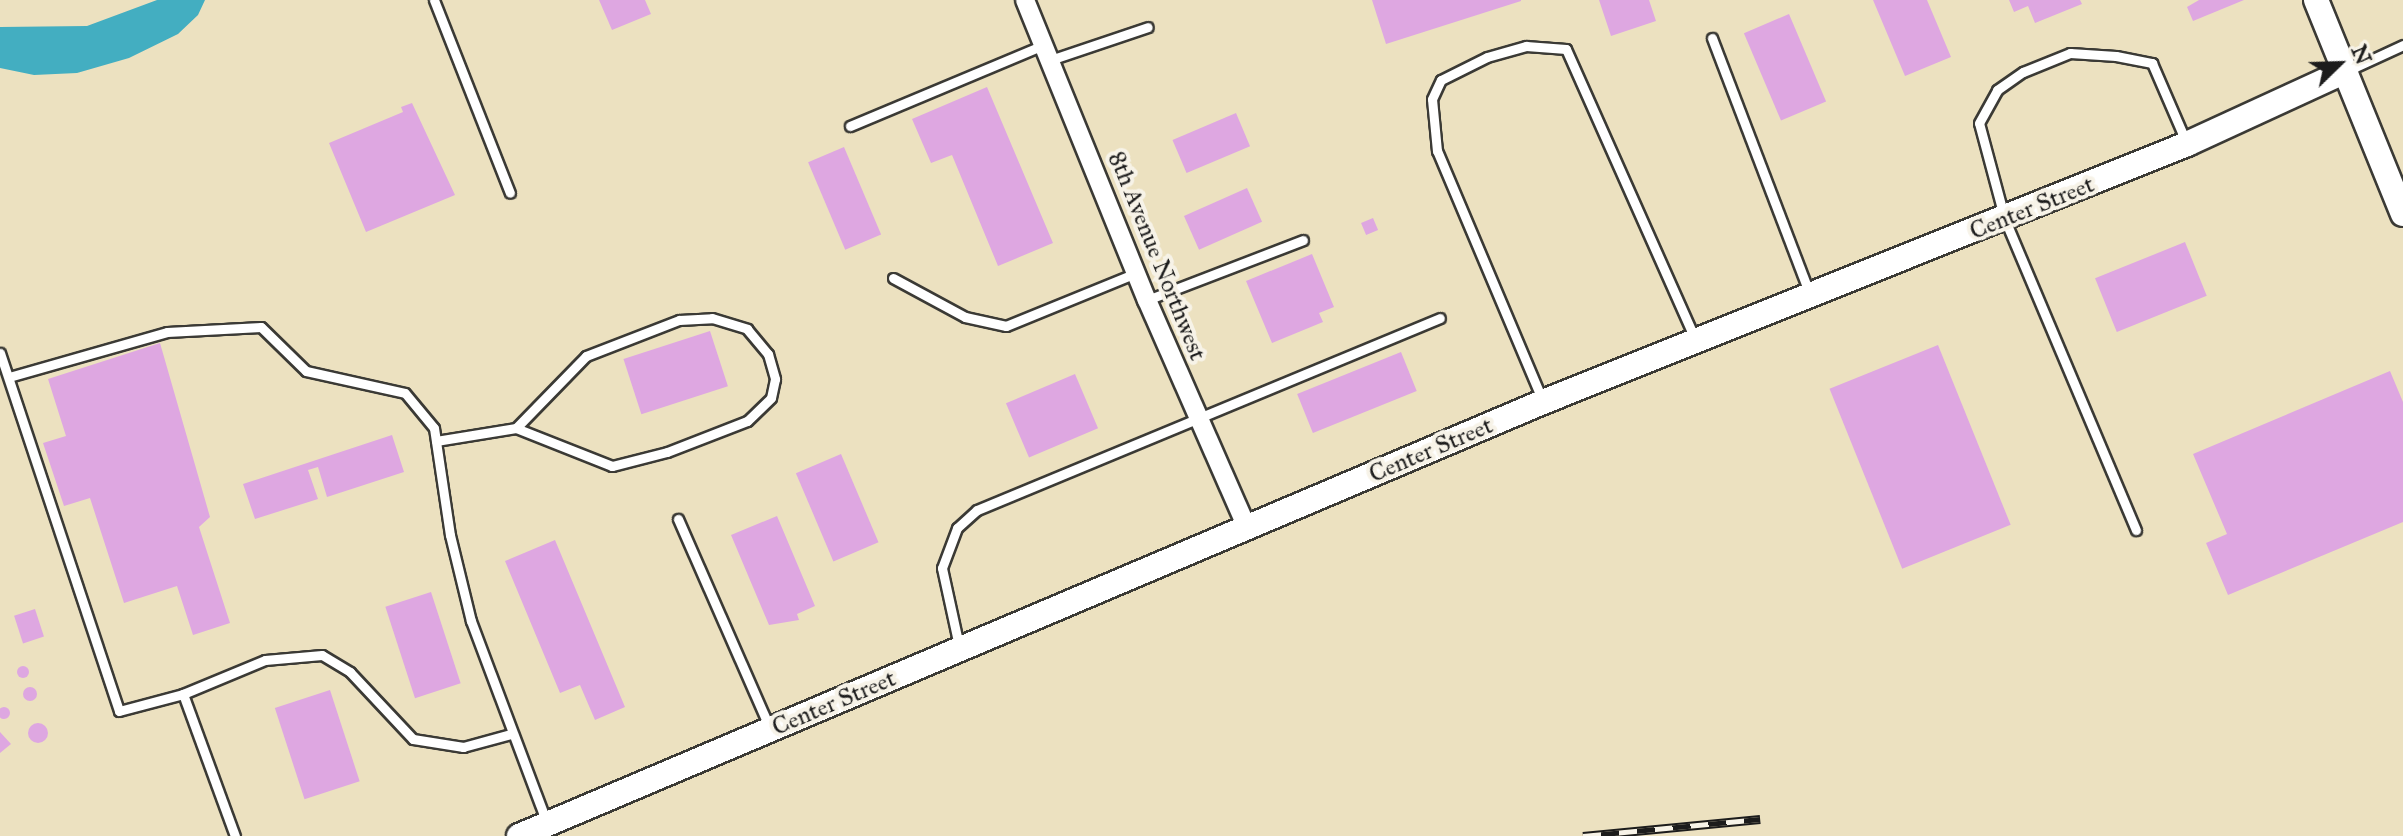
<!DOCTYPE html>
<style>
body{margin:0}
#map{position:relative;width:2403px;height:836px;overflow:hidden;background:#ece1c0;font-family:"IM FELL Great Primer",serif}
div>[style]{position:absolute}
.water>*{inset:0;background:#43aec1}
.building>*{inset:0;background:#dea7e1;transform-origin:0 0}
.round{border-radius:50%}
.roads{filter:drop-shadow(2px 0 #3b3a35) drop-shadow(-2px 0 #3b3a35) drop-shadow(0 2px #3b3a35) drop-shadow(0 -2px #3b3a35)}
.service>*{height:9px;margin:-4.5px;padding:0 4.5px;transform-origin:4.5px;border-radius:4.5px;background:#fff}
.minor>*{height:18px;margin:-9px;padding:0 9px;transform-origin:9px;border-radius:9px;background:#fff}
.secondary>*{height:24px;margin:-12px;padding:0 12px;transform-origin:12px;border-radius:12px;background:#fff}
.rail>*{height:9px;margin-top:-4.5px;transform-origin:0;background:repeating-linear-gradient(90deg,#f7f3e8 0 18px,#1c1c1c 0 36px);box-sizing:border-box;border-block:2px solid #1c1c1c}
span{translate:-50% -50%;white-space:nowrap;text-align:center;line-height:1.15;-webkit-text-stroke:8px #f7f3e8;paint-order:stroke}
.street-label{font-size:24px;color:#1c1c1c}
.north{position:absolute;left:2299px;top:24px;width:80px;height:80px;-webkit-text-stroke:6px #f7f3e8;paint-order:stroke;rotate:67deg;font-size:22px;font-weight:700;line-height:32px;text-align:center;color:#1c1c1c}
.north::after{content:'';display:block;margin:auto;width:28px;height:36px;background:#1c1c1c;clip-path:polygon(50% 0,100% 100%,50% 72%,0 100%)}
</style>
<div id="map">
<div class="water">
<i style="clip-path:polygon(157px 0,205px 0,198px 15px,178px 34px,129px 58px,77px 73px,34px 75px,0 68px,0 27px,87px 26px)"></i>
</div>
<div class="building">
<i style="clip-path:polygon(599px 0,645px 0,651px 14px,612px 30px)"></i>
<i style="clip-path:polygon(1372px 0,1521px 0,1521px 1px,1386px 44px)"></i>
<i style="clip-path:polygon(1599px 0,1649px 0,1656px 21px,1611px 36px)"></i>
<i style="clip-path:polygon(1873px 0,1927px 0,1951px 57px,1905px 76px)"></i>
<i style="clip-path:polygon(2009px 0,2080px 0,2082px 4px,2035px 23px,2028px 6px,2014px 12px)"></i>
<i style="clip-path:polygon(2199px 0,2244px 0,2193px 21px,2187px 7px)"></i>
<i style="left:1789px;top:14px;width:95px;height:49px;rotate:67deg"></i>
<i style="clip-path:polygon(987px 87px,1053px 243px,998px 266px,952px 155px,931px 163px,912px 119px)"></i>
<i style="clip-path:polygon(412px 103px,455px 195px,366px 232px,329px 143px,403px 112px,401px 107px)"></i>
<i style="left:1236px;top:113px;width:36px;height:69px;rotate:67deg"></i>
<i style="left:844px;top:147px;width:95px;height:39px;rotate:67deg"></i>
<i style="left:1247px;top:188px;width:37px;height:69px;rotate:66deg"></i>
<i style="left:1373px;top:218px;width:13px;height:13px;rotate:67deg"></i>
<i style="left:2185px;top:242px;width:58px;height:97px;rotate:68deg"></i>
<i style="clip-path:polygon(1312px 254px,1334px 307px,1319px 313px,1323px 322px,1272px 343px,1246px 281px)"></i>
<i style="left:710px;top:331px;width:58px;height:91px;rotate:72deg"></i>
<i style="clip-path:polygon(160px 343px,210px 517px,199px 527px,230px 623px,193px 635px,177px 586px,124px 603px,90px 498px,64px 506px,43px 443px,66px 436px,48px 379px)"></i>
<i style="left:1938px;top:345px;width:194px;height:117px;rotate:68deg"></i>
<i style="left:1401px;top:352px;width:42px;height:112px;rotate:68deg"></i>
<i style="clip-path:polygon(2390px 371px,2403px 402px,2403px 522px,2228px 595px,2206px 543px,2227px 534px,2193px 454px)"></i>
<i style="left:1075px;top:374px;width:59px;height:75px;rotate:67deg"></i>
<i style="clip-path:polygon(392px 435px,404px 472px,327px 497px,318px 467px,308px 470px,318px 499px,255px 519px,243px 484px)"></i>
<i style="left:841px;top:454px;width:96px;height:49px;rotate:67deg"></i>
<i style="clip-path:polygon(777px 516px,815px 606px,797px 614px,799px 620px,769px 625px,731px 535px)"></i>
<i style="clip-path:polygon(555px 540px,625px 707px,595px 720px,580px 685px,560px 693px,505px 561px)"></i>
<i style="left:431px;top:592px;width:96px;height:48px;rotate:72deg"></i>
<i style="left:35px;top:609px;width:29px;height:22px;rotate:72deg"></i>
<i class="round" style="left:17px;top:666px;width:12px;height:12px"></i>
<i class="round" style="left:23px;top:687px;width:14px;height:14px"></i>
<i style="left:330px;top:690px;width:96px;height:58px;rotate:72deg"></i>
<i class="round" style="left:-2px;top:707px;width:12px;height:12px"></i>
<i class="round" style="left:28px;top:723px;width:20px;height:20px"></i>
<i style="clip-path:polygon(0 732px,11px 744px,0 753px)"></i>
</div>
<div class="roads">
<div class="service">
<i style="left:434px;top:0;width:207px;rotate:68.5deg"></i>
<i style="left:1712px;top:38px;width:272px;rotate:69.1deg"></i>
<i style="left:1050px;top:60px;width:103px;rotate:-18.6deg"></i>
<i style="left:2349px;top:70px;width:60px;rotate:-24.8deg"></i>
<i style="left:850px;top:126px;width:210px;rotate:-22.7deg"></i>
<i style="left:893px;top:278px;width:82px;rotate:28.4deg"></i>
<i style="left:965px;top:317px;width:42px;rotate:12.4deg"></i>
<i style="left:1006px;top:326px;width:140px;rotate:-22.2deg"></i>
<i style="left:1147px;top:300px;width:167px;rotate:-21deg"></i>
<i style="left:712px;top:318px;width:37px;rotate:17deg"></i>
<i style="left:747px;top:329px;width:33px;rotate:50deg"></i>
<i style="left:768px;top:354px;width:26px;rotate:74deg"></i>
<i style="left:775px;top:379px;width:19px;rotate:102deg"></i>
<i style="left:771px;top:398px;width:33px;rotate:136deg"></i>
<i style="left:747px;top:421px;width:86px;rotate:158.8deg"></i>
<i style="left:667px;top:452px;width:57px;rotate:165.7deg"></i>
<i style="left:612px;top:466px;width:103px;rotate:-158.4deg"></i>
<i style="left:516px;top:428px;width:100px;rotate:-45.8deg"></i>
<i style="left:586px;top:356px;width:100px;rotate:-21.2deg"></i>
<i style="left:679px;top:320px;width:33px;rotate:-3deg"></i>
<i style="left:0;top:353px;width:377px;rotate:71.6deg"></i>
<i style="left:119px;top:711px;width:66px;rotate:-14.9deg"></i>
<i style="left:183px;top:694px;width:89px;rotate:-22.5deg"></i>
<i style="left:265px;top:660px;width:57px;rotate:-5deg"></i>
<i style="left:322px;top:655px;width:33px;rotate:31deg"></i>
<i style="left:350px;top:672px;width:92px;rotate:46.8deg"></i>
<i style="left:413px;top:739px;width:51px;rotate:9.1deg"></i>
<i style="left:463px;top:747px;width:50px;rotate:-15.2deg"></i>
<i style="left:9px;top:377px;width:164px;rotate:-15.9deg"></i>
<i style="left:167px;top:332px;width:94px;rotate:-3deg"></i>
<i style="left:261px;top:327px;width:63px;rotate:44.4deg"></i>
<i style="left:306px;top:371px;width:101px;rotate:12.5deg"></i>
<i style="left:405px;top:393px;width:45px;rotate:50.4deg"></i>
<i style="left:434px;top:428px;width:108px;rotate:81.5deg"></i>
<i style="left:450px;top:535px;width:89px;rotate:76.3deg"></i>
<i style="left:471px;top:621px;width:216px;rotate:69.4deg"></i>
<i style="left:1542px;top:399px;width:269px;rotate:-112.9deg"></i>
<i style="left:1437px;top:151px;width:52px;rotate:-95.5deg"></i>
<i style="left:1432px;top:99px;width:21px;rotate:-65deg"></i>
<i style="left:1441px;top:80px;width:51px;rotate:-26.6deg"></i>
<i style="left:1487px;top:57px;width:41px;rotate:-15.8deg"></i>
<i style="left:1526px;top:46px;width:40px;rotate:4.3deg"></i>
<i style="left:1566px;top:49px;width:317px;rotate:66deg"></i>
<i style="left:436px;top:441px;width:81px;rotate:-9.2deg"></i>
<i style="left:678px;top:519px;width:229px;rotate:66.3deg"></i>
<i style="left:2136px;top:530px;width:337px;rotate:-112.9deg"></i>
<i style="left:2005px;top:220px;width:100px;rotate:-105deg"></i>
<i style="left:1979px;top:123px;width:38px;rotate:-61deg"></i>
<i style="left:1997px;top:90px;width:32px;rotate:-35deg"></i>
<i style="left:2023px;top:72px;width:51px;rotate:-22deg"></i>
<i style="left:2070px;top:53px;width:46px;rotate:3.7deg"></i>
<i style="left:2116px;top:56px;width:37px;rotate:11deg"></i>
<i style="left:2152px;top:63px;width:88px;rotate:66.6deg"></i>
<i style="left:959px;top:646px;width:80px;rotate:-102.3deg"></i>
<i style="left:942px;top:568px;width:43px;rotate:-69.4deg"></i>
<i style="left:957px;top:528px;width:27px;rotate:-42deg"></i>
<i style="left:977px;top:510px;width:501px;rotate:-22.52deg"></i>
<i style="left:183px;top:694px;width:151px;rotate:69.9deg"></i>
</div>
<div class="minor">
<i style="left:1025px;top:0;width:324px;rotate:67.9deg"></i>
<i style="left:1147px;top:300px;width:249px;rotate:66.3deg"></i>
</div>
<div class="secondary">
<i style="left:2316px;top:0;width:231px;rotate:67.9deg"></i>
<i style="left:519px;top:836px;width:1112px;rotate:-22.97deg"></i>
<i style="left:1543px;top:402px;width:694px;rotate:-21.83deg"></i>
<i style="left:2187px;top:144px;width:175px;rotate:-24.7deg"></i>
</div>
</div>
<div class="rail">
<i style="left:1583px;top:836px;width:178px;rotate:-5.5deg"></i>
</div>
<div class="street-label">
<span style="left:2032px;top:208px;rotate:-22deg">Center Street</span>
<span style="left:1157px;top:256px;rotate:68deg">8th Avenue Northwest</span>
<span style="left:1431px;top:450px;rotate:-23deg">Center Street</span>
<span style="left:834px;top:703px;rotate:-23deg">Center Street</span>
</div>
<div class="north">N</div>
</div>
